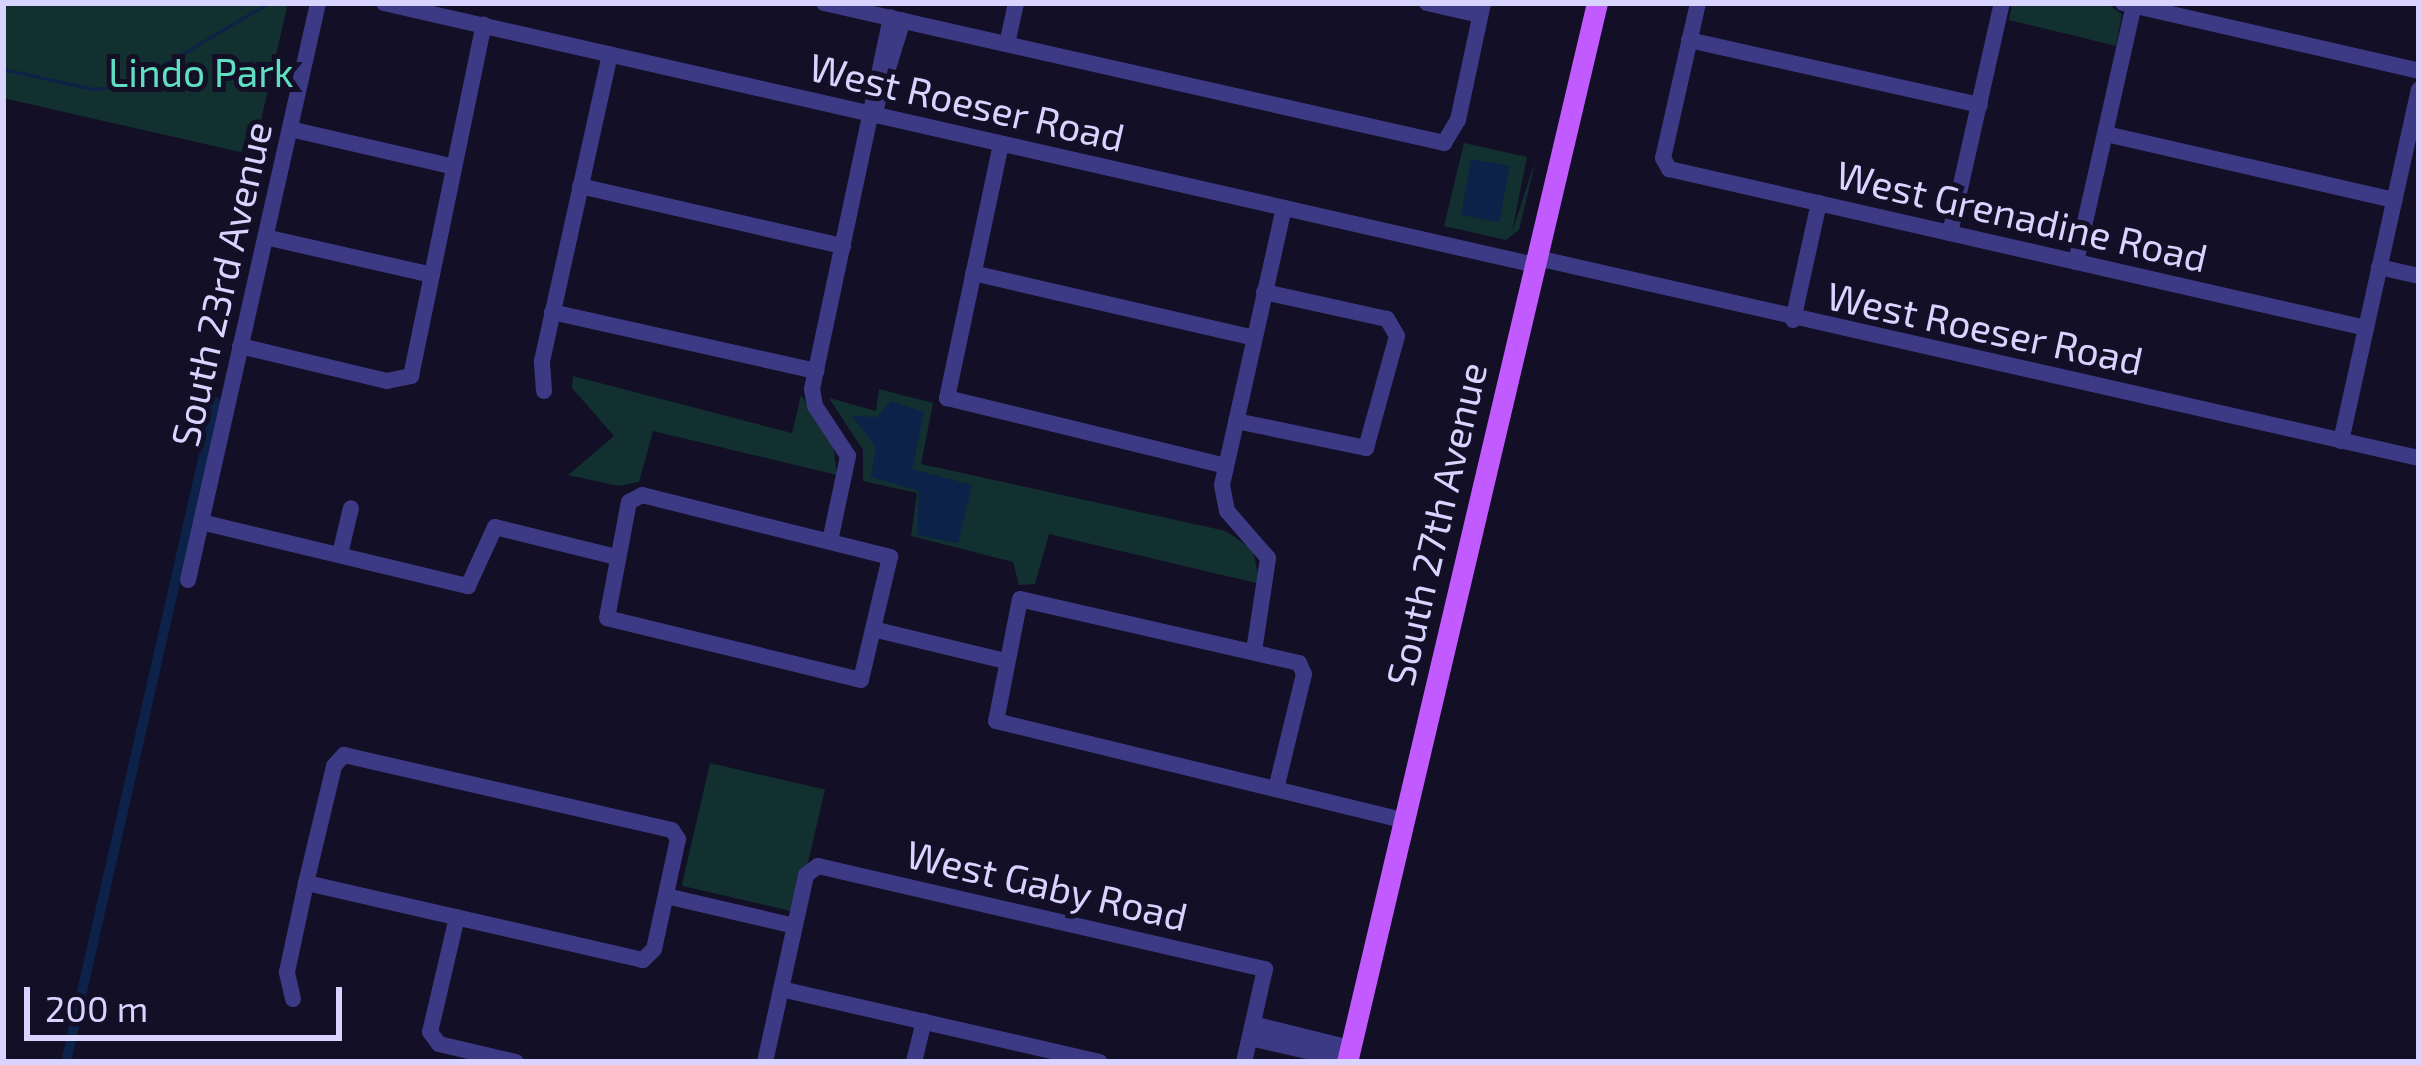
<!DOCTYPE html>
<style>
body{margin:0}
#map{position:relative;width:2422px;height:1065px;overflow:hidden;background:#130f26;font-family:"Exo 2",sans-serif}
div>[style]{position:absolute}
.green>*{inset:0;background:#12302f;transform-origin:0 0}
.water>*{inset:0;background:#0c2248;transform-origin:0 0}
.stream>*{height:3px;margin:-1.5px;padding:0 1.5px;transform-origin:1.5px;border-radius:1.5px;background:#0c2248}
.canal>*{height:10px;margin:-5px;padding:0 5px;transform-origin:5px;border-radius:5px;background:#0c2248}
.minor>*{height:16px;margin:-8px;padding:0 8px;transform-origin:8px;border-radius:8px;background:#3d3a85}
.major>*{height:21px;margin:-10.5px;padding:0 10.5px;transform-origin:10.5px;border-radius:10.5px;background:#c25bff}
span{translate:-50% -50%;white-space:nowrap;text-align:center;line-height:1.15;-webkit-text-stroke:10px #130f26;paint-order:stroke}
.park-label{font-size:39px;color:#5fe0c0}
.street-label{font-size:39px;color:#d9d4ff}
.frame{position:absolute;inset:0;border:6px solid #d9d4ff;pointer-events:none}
.scale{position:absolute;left:24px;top:987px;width:318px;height:54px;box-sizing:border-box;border:6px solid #d9d4ff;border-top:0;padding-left:15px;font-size:36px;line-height:42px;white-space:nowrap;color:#d9d4ff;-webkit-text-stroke:9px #130f26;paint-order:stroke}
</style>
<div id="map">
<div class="green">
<i style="clip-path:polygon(3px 3px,288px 3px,253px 155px,3px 98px)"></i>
<i style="clip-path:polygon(2012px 3px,2106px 3px,2122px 14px,2116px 46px,2009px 20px)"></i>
<i style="clip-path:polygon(1464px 143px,1527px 157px,1512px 232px,1536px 159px,1519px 230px,1506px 240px,1444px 226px)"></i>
<i style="clip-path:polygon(573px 376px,792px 433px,801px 395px,833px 444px,837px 475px,653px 431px,639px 482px,619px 486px,568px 475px,614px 436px,572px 388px)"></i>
<i style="clip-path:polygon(879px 389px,933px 403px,921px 464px,1226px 531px,1253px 550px,1260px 584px,1049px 534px,1035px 584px,1019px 585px,1013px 562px,911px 536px,917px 493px,863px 481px,863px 450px,829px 398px,876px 411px)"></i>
<i style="left:710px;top:763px;width:118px;height:126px;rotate:13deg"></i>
</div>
<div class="water">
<i style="left:1471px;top:159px;width:39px;height:57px;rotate:10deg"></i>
<i style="clip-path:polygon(891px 401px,924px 412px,912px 469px,972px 485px,958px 543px,917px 535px,919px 491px,871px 477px,876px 447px,852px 416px,877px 417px)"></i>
</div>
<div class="stream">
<i style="left:3px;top:69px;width:92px;rotate:12.5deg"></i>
<i style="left:93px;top:89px;width:34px;rotate:-5deg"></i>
<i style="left:127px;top:86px;width:162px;rotate:-30.4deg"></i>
</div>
<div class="canal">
<i style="left:66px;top:1062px;width:677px;rotate:-77.2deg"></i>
</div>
<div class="minor">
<i style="left:384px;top:3px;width:1180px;rotate:12.82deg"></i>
<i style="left:824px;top:3px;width:636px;rotate:12.72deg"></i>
<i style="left:1444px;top:143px;width:27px;rotate:-59deg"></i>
<i style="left:1458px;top:120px;width:120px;rotate:-77.9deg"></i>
<i style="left:1427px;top:3px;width:54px;rotate:12.8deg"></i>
<i style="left:1698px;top:3px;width:159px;rotate:102.7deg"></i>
<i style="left:1663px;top:158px;width:13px;rotate:61deg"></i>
<i style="left:1669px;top:169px;width:715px;rotate:12.85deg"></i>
<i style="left:2123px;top:3px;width:304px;rotate:12.9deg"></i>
<i style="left:1689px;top:40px;width:298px;rotate:12.6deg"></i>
<i style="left:1007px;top:44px;width:42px;rotate:-77.6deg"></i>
<i style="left:874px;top:114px;width:98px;rotate:-72.9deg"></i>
<i style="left:290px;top:129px;width:168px;rotate:13deg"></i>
<i style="left:2106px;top:134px;width:296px;rotate:12.9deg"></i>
<i style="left:1001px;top:144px;width:260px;rotate:102deg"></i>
<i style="left:947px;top:398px;width:286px;rotate:13.7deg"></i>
<i style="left:580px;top:186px;width:270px;rotate:12.9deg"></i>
<i style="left:1950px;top:233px;width:236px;rotate:-77.3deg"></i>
<i style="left:265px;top:237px;width:171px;rotate:12.8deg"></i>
<i style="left:1537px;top:258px;width:904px;rotate:12.78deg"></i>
<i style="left:2076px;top:262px;width:259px;rotate:-77.3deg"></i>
<i style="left:2379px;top:267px;width:41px;rotate:12.7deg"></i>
<i style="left:973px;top:273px;width:288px;rotate:13deg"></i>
<i style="left:552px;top:312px;width:271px;rotate:12.6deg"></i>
<i style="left:1793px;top:320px;width:120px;rotate:-77.5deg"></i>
<i style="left:240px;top:346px;width:151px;rotate:13.4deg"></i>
<i style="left:387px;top:381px;width:25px;rotate:-12deg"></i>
<i style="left:411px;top:376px;width:359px;rotate:-78.3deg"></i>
<i style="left:544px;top:391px;width:30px;rotate:-94deg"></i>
<i style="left:542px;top:361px;width:314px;rotate:-77.5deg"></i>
<i style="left:1236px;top:421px;width:133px;rotate:11.7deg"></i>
<i style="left:1366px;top:448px;width:116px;rotate:-74.5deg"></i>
<i style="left:1397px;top:336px;width:20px;rotate:-120deg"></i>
<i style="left:1387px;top:319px;width:126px;rotate:-167.6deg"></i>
<i style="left:2341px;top:441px;width:360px;rotate:-77.5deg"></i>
<i style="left:642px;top:495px;width:256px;rotate:14deg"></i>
<i style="left:890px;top:557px;width:126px;rotate:103.3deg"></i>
<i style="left:861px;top:680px;width:261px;rotate:-166.3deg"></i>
<i style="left:607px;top:618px;width:118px;rotate:-79.3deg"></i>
<i style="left:629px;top:502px;width:15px;rotate:-28deg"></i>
<i style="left:201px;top:522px;width:275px;rotate:13.5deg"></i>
<i style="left:468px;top:586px;width:65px;rotate:-65.4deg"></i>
<i style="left:495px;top:527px;width:125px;rotate:13.9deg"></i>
<i style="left:830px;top:541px;width:87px;rotate:-78deg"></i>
<i style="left:848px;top:456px;width:60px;rotate:-123.4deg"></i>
<i style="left:815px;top:406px;width:17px;rotate:-100deg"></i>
<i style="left:812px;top:389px;width:380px;rotate:-78deg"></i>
<i style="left:340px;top:554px;width:47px;rotate:-76.6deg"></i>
<i style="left:188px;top:580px;width:591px;rotate:-77.3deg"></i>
<i style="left:877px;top:630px;width:132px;rotate:13.6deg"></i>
<i style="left:1254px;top:651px;width:94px;rotate:-81.4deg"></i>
<i style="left:1268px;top:558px;width:62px;rotate:-131.1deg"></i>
<i style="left:1227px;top:511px;width:26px;rotate:-101deg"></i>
<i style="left:1222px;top:485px;width:284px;rotate:-77.4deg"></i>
<i style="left:1276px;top:789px;width:118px;rotate:-76.3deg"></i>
<i style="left:1304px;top:674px;width:12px;rotate:-114deg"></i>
<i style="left:1299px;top:663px;width:286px;rotate:-167.1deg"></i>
<i style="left:1020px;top:599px;width:124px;rotate:101.1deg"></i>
<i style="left:996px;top:721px;width:419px;rotate:13.7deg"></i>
<i style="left:666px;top:896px;width:132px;rotate:13.1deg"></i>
<i style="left:457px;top:917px;width:118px;rotate:103.2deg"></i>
<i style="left:430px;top:1032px;width:15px;rotate:53deg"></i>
<i style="left:439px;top:1044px;width:79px;rotate:13.2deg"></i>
<i style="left:781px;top:989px;width:327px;rotate:12.9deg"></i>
<i style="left:293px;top:999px;width:28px;rotate:-103deg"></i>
<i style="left:287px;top:972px;width:91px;rotate:-77.9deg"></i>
<i style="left:306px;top:883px;width:120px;rotate:-76.5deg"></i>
<i style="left:334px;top:766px;width:15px;rotate:-48deg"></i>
<i style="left:344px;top:755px;width:336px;rotate:12.9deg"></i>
<i style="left:672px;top:830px;width:11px;rotate:56deg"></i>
<i style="left:678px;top:839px;width:113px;rotate:102.3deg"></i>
<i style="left:654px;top:949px;width:16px;rotate:135deg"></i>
<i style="left:643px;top:960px;width:346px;rotate:-167.1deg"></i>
<i style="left:1253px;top:1024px;width:100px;rotate:13.9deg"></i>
<i style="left:1250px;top:1038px;width:99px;rotate:12.8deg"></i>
<i style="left:765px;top:1062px;width:191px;rotate:-77.6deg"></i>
<i style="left:806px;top:875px;width:15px;rotate:-37deg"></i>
<i style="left:818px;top:866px;width:459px;rotate:13deg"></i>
<i style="left:1265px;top:969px;width:95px;rotate:102.7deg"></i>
<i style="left:914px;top:1062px;width:42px;rotate:-76.3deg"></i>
</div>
<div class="major">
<i style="left:1347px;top:1062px;width:1088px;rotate:-76.72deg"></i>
</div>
<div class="park-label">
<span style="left:201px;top:72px">Lindo Park</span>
</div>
<div class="street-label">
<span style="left:967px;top:102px;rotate:13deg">West Roeser Road</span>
<span style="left:2022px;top:216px;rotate:13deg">West Grenadine Road</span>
<span style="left:221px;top:284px;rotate:-77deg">South 23rd Avenue</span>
<span style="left:1985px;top:328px;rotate:12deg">West Roeser Road</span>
<span style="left:1436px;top:524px;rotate:-77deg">South 27th Avenue</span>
<span style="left:1047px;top:885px;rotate:13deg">West Gaby Road</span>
</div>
<div class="frame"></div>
<div class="scale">200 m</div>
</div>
